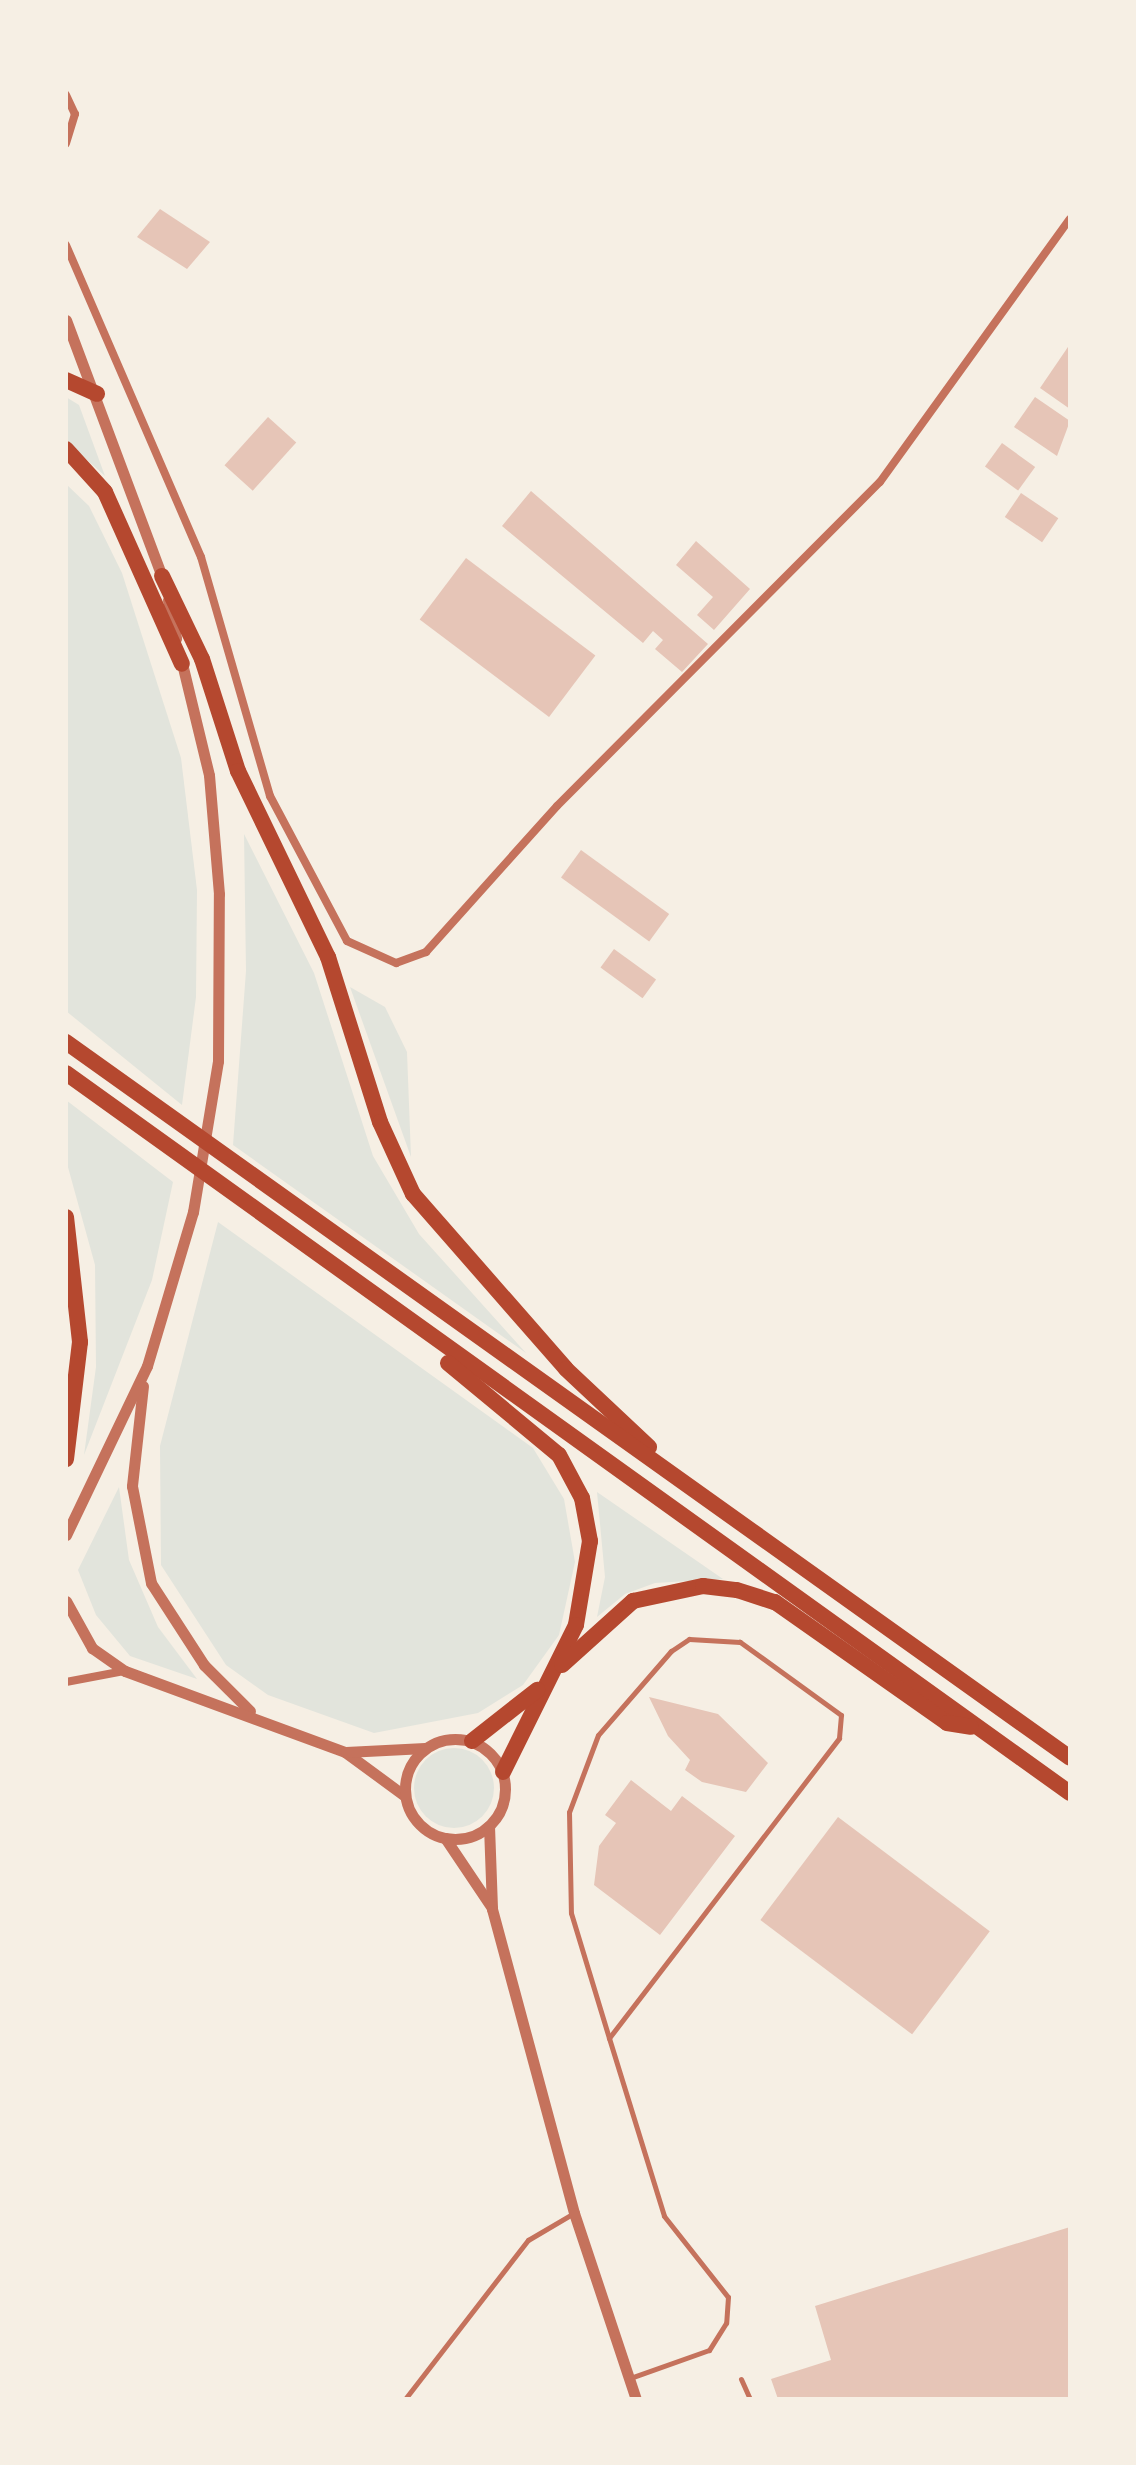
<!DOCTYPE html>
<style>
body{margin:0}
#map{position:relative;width:1136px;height:2465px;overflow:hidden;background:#f6efe4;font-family:"Roboto Serif",serif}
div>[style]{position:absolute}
.green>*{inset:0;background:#e2e4dc}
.round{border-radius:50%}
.building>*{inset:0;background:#e6c5b7;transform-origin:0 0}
.service>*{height:5px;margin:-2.5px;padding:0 2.5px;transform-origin:2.5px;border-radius:2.5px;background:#c5725c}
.minor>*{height:8px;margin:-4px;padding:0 4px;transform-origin:4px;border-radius:4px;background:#c5725c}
.tertiary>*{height:11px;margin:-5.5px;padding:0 5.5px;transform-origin:5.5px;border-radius:5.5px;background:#c5725c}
.tertiary>.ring{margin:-5.5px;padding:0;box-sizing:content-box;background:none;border:11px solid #c5725c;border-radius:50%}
.trunk>*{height:16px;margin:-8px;padding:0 8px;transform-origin:8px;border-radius:8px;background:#b5482f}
span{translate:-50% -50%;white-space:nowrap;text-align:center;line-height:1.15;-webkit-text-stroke:8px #f6efe4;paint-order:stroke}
.frame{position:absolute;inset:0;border:68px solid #f6efe4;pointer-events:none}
</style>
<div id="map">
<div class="green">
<i style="clip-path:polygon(66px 397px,79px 405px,105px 476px,66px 441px)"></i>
<i style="clip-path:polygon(66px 484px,89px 506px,122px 573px,181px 758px,197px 890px,196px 997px,182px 1105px,66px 1011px)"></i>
<i style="clip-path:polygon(244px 834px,314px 973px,373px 1156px,419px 1234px,526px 1353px,233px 1145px,246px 971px)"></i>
<i style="clip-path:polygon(350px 987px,385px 1007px,407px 1052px,411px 1157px)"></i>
<i style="clip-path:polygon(66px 1100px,173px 1182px,152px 1280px,84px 1455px,96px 1367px,95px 1265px,66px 1160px)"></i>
<i style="clip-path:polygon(218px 1222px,533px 1448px,564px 1499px,575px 1562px,559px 1635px,523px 1685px,478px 1713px,374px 1733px,268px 1695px,226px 1665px,161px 1565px,160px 1446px)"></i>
<i style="clip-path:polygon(119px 1487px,129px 1560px,158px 1627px,197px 1679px,130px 1656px,96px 1615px,78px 1570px)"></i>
<i style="clip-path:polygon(597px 1492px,723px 1579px,655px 1583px,625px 1594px,597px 1617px,605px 1577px)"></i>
<i class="round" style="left:414px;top:1748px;width:80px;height:80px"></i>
</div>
<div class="building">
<i style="clip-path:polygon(160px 209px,210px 242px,187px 269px,137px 237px)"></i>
<i style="clip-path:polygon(1070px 344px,1070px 409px,1040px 388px)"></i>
<i style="clip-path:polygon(1035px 397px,1070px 421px,1057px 456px,1014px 427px)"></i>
<i style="left:268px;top:417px;width:38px;height:65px;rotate:42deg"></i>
<i style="left:1002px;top:443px;width:41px;height:29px;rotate:36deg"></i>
<i style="clip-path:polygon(531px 491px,708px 644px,682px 672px,655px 649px,663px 640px,653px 631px,643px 643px,502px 526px)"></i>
<i style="left:1021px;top:493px;width:45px;height:29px;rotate:34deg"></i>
<i style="clip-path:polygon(696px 541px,750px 589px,714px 630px,697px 615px,713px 597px,676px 565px)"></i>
<i style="left:466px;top:558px;width:162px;height:77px;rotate:37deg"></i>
<i style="left:581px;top:850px;width:109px;height:34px;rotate:36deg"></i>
<i style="left:614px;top:949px;width:52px;height:23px;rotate:36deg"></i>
<i style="clip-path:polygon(649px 1697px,718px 1714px,768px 1763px,746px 1792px,702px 1782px,685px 1770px,690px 1760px,668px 1736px)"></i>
<i style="clip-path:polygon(631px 1780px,671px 1811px,682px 1796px,735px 1836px,660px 1935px,594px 1885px,599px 1846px,616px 1823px,605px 1815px)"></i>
<i style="left:838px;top:1817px;width:190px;height:129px;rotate:37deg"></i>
<i style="clip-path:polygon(1070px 2227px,1070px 2399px,778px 2399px,771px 2379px,831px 2360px,815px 2306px)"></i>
</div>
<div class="service">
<i style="left:609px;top:2038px;width:378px;rotate:-52.5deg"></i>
<i style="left:839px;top:1738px;width:23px;rotate:-85deg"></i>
<i style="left:841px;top:1715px;width:125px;rotate:-144.1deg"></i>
<i style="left:740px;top:1642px;width:51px;rotate:-176.6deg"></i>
<i style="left:689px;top:1639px;width:22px;rotate:146deg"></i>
<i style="left:671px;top:1651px;width:111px;rotate:131deg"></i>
<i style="left:598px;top:1735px;width:82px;rotate:110.6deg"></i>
<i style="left:569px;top:1812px;width:101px;rotate:88.9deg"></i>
<i style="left:571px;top:1913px;width:131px;rotate:73.1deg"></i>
<i style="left:609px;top:2038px;width:186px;rotate:72.8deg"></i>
<i style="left:664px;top:2216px;width:103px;rotate:51.7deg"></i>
<i style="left:728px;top:2297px;width:26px;rotate:94deg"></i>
<i style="left:726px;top:2323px;width:32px;rotate:122deg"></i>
<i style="left:709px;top:2350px;width:84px;rotate:160.5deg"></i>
<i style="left:741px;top:2379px;width:22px;rotate:66deg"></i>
<i style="left:405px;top:2399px;width:201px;rotate:-52.3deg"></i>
<i style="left:528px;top:2240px;width:53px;rotate:-30.4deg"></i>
</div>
<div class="minor">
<i style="left:66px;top:95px;width:21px;rotate:65deg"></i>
<i style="left:75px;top:114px;width:31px;rotate:107deg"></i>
<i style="left:66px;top:245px;width:340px;rotate:66.6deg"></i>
<i style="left:201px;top:557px;width:249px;rotate:73.9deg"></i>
<i style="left:270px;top:796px;width:164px;rotate:62deg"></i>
<i style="left:347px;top:941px;width:54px;rotate:24.2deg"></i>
<i style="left:396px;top:963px;width:32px;rotate:-20deg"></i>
<i style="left:426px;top:952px;width:196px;rotate:-48.1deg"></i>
<i style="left:557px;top:806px;width:457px;rotate:-45.1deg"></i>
<i style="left:880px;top:482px;width:324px;rotate:-54.2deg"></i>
<i style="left:66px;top:1682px;width:59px;rotate:-10.7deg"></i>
</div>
<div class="tertiary">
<i style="left:66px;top:320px;width:277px;rotate:69.5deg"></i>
<i style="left:168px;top:600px;width:39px;rotate:78deg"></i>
<i style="left:143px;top:1386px;width:101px;rotate:96.3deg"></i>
<i style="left:132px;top:1486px;width:99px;rotate:78.9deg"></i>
<i style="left:151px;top:1583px;width:98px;rotate:57.1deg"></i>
<i style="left:204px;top:1665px;width:65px;rotate:45deg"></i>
<i style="left:66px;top:1535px;width:187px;rotate:-64.4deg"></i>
<i style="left:147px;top:1366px;width:161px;rotate:-73.4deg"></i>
<i style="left:193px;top:1212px;width:153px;rotate:-80.6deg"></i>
<i style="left:218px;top:1061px;width:167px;rotate:-89.7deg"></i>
<i style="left:219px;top:894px;width:119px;rotate:-94.8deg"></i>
<i style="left:209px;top:775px;width:119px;rotate:-103.6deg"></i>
<i style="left:66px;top:1601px;width:54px;rotate:61deg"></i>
<i style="left:92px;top:1648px;width:40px;rotate:34.9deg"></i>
<i style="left:125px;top:1671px;width:234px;rotate:20.2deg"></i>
<i style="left:345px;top:1752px;width:74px;rotate:36.3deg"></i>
<i class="ring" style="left:405px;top:1739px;width:89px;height:89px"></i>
<i style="left:346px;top:1752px;width:79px;rotate:-2.9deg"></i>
<i style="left:489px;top:1826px;width:83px;rotate:87.9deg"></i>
<i style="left:492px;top:1909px;width:315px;rotate:74.9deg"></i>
<i style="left:574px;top:2213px;width:196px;rotate:71.6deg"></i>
<i style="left:445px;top:1838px;width:84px;rotate:56.1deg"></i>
</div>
<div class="trunk">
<i style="left:66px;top:380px;width:34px;rotate:24deg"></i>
<i style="left:66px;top:449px;width:58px;rotate:47.8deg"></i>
<i style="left:105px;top:492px;width:188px;rotate:65.9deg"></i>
<i style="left:162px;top:576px;width:92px;rotate:64.3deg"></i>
<i style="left:202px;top:659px;width:118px;rotate:72.2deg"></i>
<i style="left:238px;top:771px;width:207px;rotate:64.2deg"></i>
<i style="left:328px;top:957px;width:173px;rotate:72.5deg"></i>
<i style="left:380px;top:1122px;width:79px;rotate:65.4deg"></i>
<i style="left:413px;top:1194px;width:232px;rotate:48.8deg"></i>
<i style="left:566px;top:1369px;width:114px;rotate:43.2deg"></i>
<i style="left:66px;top:1042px;width:1233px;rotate:35.49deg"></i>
<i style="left:66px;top:1073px;width:1235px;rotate:35.65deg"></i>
<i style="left:66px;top:1217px;width:126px;rotate:83.6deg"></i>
<i style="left:80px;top:1342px;width:118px;rotate:96.8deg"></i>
<i style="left:448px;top:1363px;width:144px;rotate:39.7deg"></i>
<i style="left:559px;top:1455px;width:49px;rotate:61.9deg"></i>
<i style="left:582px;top:1498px;width:44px;rotate:79.5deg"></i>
<i style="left:590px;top:1541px;width:85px;rotate:99.5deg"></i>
<i style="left:576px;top:1625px;width:164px;rotate:116.4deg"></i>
<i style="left:562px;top:1665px;width:96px;rotate:-42deg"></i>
<i style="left:633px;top:1601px;width:72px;rotate:-12.1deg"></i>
<i style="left:703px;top:1586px;width:34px;rotate:7deg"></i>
<i style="left:737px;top:1590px;width:40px;rotate:18deg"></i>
<i style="left:775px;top:1602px;width:210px;rotate:35.1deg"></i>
<i style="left:947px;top:1723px;width:24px;rotate:9deg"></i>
<i style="left:472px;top:1741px;width:83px;rotate:-38.1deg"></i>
</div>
<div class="frame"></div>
</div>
